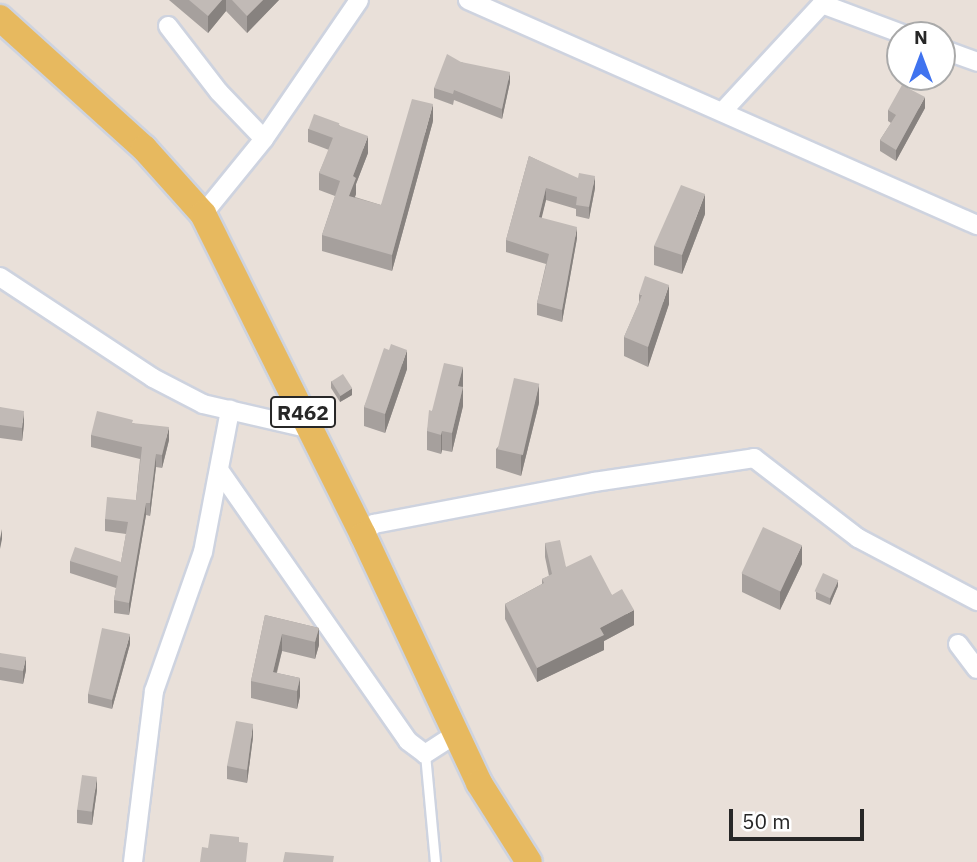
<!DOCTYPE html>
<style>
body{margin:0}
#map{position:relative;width:977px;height:862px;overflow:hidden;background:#e9e0d9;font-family:"IBM Plex Sans",sans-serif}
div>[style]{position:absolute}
.roads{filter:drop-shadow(2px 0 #ced3df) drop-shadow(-2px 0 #ced3df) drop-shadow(0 2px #ced3df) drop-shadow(0 -2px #ced3df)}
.lane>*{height:9px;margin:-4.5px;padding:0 4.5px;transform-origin:4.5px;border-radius:4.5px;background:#fff}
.street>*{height:18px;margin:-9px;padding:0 9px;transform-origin:9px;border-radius:9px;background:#fff}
.primary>*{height:26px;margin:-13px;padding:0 13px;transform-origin:13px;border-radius:13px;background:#e7b95f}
.wall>*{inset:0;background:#a6a09d}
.shaded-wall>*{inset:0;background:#87827f}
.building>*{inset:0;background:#c1bab6;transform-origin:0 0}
span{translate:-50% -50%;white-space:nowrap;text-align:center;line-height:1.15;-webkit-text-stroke:5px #fff;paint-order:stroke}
.shield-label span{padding:2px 5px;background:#fff;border:2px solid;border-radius:5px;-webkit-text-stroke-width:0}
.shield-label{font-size:21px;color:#272727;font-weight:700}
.north{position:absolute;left:886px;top:21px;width:70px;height:70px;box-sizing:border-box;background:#fff;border:2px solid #a9a9a9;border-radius:50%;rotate:0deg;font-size:19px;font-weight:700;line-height:28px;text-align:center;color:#272727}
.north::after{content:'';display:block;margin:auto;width:24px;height:32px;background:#4073ef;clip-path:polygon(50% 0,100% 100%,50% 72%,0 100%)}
.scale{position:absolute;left:729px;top:809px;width:135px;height:32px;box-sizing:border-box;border:4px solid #272727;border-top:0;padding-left:9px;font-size:21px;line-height:24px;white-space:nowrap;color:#272727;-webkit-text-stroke:5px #fff;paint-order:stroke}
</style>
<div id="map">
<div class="roads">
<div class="lane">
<i style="left:425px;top:754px;width:108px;rotate:84.7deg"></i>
</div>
<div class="street">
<i style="left:468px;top:0;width:557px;rotate:23.85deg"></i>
<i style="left:168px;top:26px;width:83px;rotate:52.3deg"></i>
<i style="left:219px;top:92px;width:65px;rotate:46.2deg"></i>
<i style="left:942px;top:49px;width:37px;rotate:20deg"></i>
<i style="left:723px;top:111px;width:146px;rotate:-47.2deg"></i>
<i style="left:822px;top:4px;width:89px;rotate:20.5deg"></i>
<i style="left:203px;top:214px;width:97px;rotate:-50.9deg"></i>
<i style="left:264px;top:139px;width:168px;rotate:-55.6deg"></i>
<i style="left:0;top:277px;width:183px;rotate:33.4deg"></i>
<i style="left:153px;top:378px;width:56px;rotate:27.5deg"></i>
<i style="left:203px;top:404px;width:111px;rotate:13deg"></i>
<i style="left:219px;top:470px;width:330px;rotate:55.1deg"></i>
<i style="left:408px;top:741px;width:21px;rotate:37deg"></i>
<i style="left:425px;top:754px;width:37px;rotate:-33deg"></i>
<i style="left:363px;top:535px;width:16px;rotate:-45deg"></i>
<i style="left:374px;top:524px;width:224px;rotate:-10.8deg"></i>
<i style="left:594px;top:482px;width:162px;rotate:-8.5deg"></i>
<i style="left:754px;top:458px;width:131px;rotate:37.6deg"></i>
<i style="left:858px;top:538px;width:135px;rotate:27.9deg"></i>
<i style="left:958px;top:644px;width:31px;rotate:53deg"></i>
<i style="left:133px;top:862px;width:172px;rotate:-83deg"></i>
<i style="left:154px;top:691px;width:147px;rotate:-70.6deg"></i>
<i style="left:203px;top:552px;width:145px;rotate:-79.2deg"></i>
</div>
<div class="primary">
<i style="left:0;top:18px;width:194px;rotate:42.1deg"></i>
<i style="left:144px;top:148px;width:89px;rotate:48.2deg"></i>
<i style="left:203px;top:214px;width:359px;rotate:63.5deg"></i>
<i style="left:363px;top:535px;width:274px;rotate:64.9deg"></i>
<i style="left:479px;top:783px;width:93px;rotate:57.7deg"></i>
</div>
</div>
<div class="wall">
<i style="clip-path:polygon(169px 0,279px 0,247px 33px,226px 11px,208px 33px)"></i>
<i style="clip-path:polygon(461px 62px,510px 82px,502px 119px,454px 100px,453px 105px,434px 98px,434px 88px)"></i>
<i style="clip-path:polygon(925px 108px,896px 161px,880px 151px,880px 140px,891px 123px,888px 121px,888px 110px)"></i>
<i style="clip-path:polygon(433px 121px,392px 271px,322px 251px,322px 235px,335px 196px,319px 190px,319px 173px,329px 150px,308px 142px,308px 129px,339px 125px,368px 153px,356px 184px,356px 194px,355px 197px,381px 205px)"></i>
<i style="clip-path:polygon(529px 156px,595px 188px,589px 219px,576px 216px,576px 209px,546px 200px,541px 218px,577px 238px,562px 322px,537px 315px,537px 303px,546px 264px,506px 252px,506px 240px)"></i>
<i style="clip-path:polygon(705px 214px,682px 274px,654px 265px,654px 246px)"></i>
<i style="clip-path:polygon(639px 294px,669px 304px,648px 367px,624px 356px,624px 337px,639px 303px)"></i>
<i style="clip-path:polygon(389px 350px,407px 369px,385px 433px,364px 426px,364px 407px)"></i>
<i style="clip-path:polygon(463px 367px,463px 406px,452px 452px,442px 450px,441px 454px,427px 450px,427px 431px,432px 411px)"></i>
<i style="clip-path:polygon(331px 381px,352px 395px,340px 402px,331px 388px)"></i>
<i style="clip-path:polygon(539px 403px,521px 476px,496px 468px,496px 449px)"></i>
<i style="clip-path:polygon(0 407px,24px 424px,22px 441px,0 438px)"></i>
<i style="clip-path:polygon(133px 423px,169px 440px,162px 468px,156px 467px,150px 516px,146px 515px,129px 615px,114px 613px,114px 600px,116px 588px,70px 573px,70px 561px,121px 562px,126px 534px,105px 531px,105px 519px,136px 500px,140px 459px,91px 447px,91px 435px)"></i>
<i style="clip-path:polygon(545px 543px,566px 567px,612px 595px,634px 625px,604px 641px,604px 650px,537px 682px,505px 619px,505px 604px,542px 584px,542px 579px,549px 576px,545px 557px)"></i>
<i style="clip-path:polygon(802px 564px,780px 610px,742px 592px,742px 573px)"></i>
<i style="clip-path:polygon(838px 586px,830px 605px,816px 599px,816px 592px)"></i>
<i style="clip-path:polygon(265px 615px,319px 628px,319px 645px,315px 659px,282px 651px,277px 673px,300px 678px,300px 696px,297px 709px,251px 698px,251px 681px)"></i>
<i style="clip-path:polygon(130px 644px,112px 709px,88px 703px,88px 694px)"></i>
<i style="clip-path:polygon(0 653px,26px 670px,23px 684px,0 680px)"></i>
<i style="clip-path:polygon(253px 737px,247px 783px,227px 779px,227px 766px)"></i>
<i style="clip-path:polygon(97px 790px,92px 825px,77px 823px,77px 810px)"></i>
</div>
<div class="shaded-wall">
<i style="clip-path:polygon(222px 0,226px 0,226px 11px,208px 33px,208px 16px)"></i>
<i style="clip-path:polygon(263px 0,279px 0,247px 33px,247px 16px)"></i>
<i style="clip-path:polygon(510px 72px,510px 82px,502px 119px,502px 109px)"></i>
<i style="clip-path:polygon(925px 97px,925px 108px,896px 161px,896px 150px)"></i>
<i style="clip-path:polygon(433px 104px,433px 121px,392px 271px,392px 255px)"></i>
<i style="clip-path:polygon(368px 136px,368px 153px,356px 184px,356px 194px,349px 212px,349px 196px,353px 176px)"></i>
<i style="clip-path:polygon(595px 176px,595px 188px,589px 219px,589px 207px)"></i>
<i style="clip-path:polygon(546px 188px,546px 200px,539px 229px,539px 217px)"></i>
<i style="clip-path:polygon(705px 194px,705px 214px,682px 274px,682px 255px)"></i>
<i style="clip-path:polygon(577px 227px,577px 238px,562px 322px,562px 310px)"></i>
<i style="clip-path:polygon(669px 285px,669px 304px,648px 367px,648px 347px)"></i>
<i style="clip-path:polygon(407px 350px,407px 369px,385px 433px,385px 414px)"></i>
<i style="clip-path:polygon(463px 367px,463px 386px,458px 405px,458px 386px)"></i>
<i style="clip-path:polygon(539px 384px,539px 403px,521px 476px,521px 457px)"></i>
<i style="clip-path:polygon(463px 387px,463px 406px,452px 452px,452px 433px)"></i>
<i style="clip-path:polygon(352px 388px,352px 395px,340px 402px,340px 396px)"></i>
<i style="clip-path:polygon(24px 411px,24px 424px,22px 441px,22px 428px)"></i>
<i style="clip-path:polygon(169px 427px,169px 440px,162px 468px,162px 455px)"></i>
<i style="clip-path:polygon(442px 431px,442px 450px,441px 454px,441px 435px)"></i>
<i style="clip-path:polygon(156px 454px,156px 467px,150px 516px,150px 503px)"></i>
<i style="clip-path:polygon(146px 503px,146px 515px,129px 615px,129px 603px)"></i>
<i style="clip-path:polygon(2px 529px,2px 539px,0 549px,0 539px)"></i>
<i style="clip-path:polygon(802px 545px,802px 564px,780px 610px,780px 591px)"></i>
<i style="clip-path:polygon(838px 580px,838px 586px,830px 605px,830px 599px)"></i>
<i style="clip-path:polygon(634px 610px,634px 625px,604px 641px,604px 650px,537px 682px,537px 668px,600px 628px)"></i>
<i style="clip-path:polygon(319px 628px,319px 645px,315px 659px,315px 642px)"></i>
<i style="clip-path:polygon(130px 634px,130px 644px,112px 709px,112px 700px)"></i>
<i style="clip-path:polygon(282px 634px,282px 651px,273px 686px,273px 672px)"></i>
<i style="clip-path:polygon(26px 657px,26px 670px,23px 684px,23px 671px)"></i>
<i style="clip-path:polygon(300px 678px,300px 696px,297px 709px,297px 691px)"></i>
<i style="clip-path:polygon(253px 724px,253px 737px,247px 783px,247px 770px)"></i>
<i style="clip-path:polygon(97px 777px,97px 790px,92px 825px,92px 812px)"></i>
</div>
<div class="building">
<i style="clip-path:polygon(189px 0,222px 0,208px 16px)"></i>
<i style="clip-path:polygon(232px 0,263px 0,247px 16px)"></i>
<i style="clip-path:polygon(447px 54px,461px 62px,510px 72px,502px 109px,454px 90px,453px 94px,434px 88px)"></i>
<i style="clip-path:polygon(902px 85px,925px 97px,896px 150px,880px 140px,896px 115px,888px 110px)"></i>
<i style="clip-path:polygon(412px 99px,433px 104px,392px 255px,322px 235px,340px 181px,319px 173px,338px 125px,368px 136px,353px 176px,356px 178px,349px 196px,381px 205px)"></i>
<i style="left:314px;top:114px;width:27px;height:16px;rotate:20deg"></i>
<i style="clip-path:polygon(529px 156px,578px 178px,579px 173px,595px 176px,589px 207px,576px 205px,577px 197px,546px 188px,539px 217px,577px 227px,562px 310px,537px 303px,549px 254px,506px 240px)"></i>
<i style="clip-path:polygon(681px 185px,705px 194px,682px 255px,654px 246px)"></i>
<i style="clip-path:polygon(645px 276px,669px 285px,648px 347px,624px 337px,642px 295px,639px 294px)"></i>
<i style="clip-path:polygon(391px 344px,407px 350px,385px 414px,364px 407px,384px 348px,389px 350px)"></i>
<i style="clip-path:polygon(444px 363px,463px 367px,458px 386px,463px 387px,452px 433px,442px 431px,441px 435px,427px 431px,429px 410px,432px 411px)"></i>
<i style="left:343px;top:374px;width:17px;height:14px;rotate:57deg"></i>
<i style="left:514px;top:378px;width:26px;height:73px;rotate:13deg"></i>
<i style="clip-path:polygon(0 407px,24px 411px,22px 428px,0 425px)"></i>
<i style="clip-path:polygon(97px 411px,133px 420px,132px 423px,169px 427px,162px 455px,156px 454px,150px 503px,146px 503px,129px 603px,114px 600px,118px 576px,70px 561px,75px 547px,121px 562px,128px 522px,105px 519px,107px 497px,136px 500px,142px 447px,91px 435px)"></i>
<i style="left:763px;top:527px;width:43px;height:51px;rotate:25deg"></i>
<i style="clip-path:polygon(560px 540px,566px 567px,591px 555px,612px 595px,622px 589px,634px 610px,600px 628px,604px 635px,537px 668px,505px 604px,544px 583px,542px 579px,552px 574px,545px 543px)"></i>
<i style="left:823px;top:573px;width:17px;height:20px;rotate:25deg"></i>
<i style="clip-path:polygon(265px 615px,319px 628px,315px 642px,282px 634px,273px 672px,300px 678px,297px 691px,251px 681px)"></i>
<i style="clip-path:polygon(102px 628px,130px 634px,112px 700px,88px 694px)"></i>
<i style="clip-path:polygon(0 653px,26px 657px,23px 671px,0 667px)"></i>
<i style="clip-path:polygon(236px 721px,253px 724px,247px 770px,227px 766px)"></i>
<i style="left:82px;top:775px;width:15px;height:35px;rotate:8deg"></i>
<i style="clip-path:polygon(210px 834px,239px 837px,239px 842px,248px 843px,246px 862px,200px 862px,202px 847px,208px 848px)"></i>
<i style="clip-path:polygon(285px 852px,334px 856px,333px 862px,283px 862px)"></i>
</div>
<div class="shield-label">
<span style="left:303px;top:412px">R462</span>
</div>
<div class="north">N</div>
<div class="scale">50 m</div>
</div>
